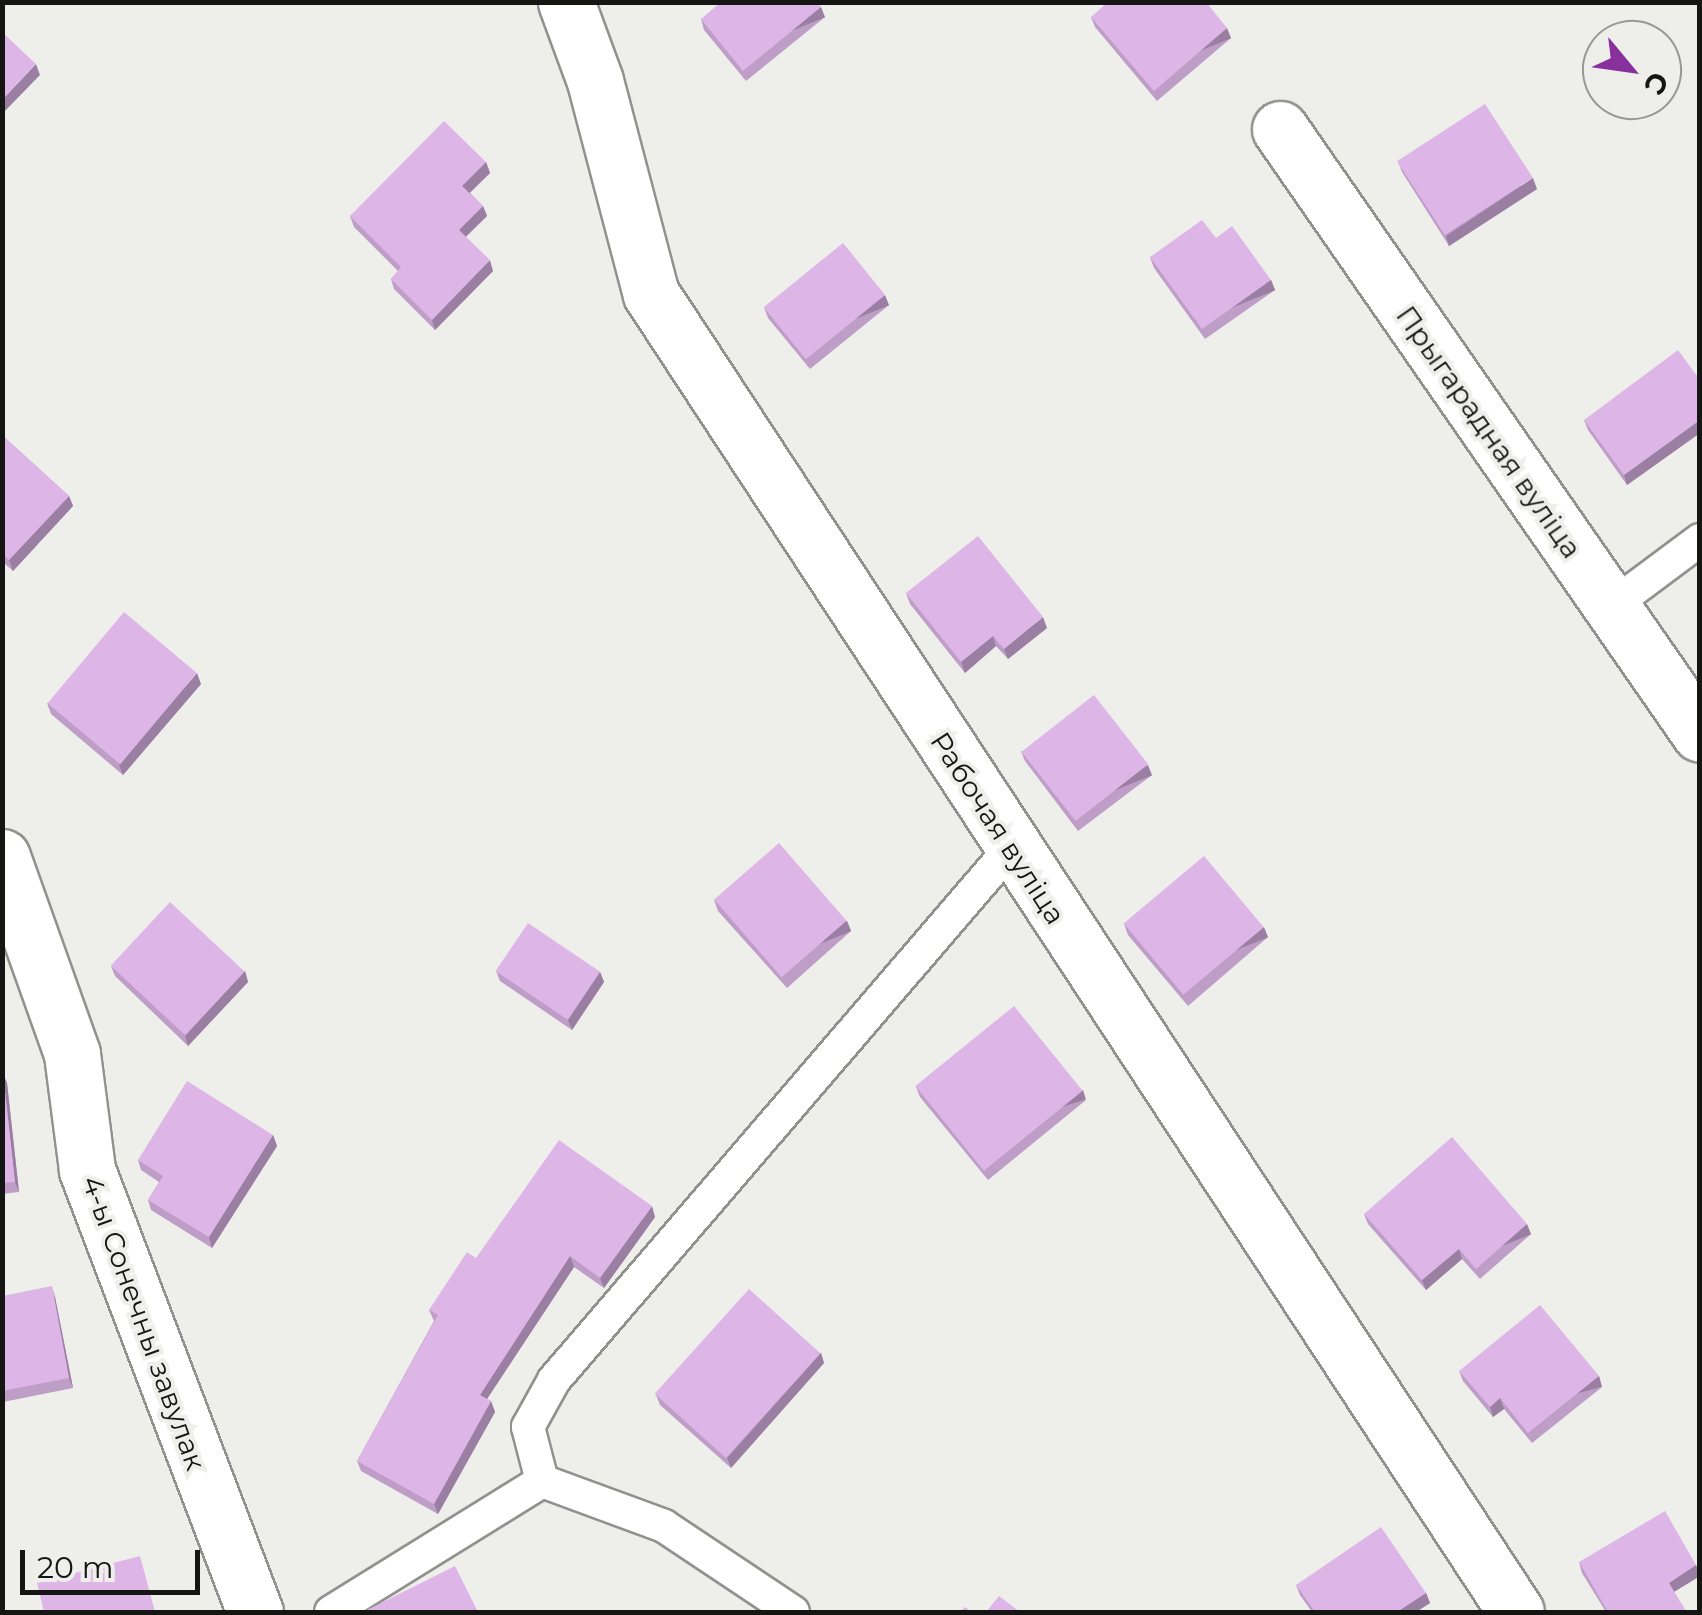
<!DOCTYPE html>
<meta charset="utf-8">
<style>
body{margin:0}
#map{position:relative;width:1702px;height:1615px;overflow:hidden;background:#eeefeb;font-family:Montserrat,sans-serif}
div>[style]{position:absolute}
.roads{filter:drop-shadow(2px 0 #91928e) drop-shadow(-2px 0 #91928e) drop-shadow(0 2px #91928e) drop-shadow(0 -2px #91928e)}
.service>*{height:32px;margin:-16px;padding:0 16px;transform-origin:16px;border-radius:16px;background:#fff}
.minor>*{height:55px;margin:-27.5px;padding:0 27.5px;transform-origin:27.5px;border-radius:27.5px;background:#fff}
.wall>*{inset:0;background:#be9dc7}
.shaded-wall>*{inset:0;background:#9b7fa2;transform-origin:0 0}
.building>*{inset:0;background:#ddb6e7;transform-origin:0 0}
span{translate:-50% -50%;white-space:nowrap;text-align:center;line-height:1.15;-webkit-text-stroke:8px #eeefeb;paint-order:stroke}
.street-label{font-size:28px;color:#151514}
.frame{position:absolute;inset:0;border:5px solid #151514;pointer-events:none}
.north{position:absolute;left:1582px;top:20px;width:100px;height:100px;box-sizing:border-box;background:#eeefeb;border:2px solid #979895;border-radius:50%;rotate:119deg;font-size:28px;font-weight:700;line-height:40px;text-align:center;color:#151514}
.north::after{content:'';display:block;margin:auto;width:35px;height:45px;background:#88309c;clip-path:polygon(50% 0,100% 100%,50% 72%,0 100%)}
.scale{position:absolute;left:20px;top:1550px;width:180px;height:45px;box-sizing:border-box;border:5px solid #151514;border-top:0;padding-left:12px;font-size:30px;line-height:35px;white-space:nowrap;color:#151514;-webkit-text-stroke:8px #eeefeb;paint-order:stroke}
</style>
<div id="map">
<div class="roads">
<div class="service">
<i style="left:1610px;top:607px;width:112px;rotate:-36.7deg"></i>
<i style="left:542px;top:1481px;width:56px;rotate:-104.5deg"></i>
<i style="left:528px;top:1427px;width:54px;rotate:-61deg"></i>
<i style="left:554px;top:1380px;width:701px;rotate:-49.34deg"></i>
<i style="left:331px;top:1612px;width:248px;rotate:-31.8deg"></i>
<i style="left:542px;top:1481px;width:130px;rotate:20.2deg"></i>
<i style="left:664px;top:1526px;width:155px;rotate:33.7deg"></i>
</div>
<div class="minor">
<i style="left:566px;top:2px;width:84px;rotate:69.8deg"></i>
<i style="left:595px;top:81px;width:220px;rotate:75.3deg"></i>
<i style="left:651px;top:294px;width:1576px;rotate:56.72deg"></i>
<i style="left:1280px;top:129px;width:736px;rotate:55.23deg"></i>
<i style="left:2px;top:857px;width:209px;rotate:70.4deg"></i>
<i style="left:72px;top:1054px;width:117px;rotate:82.6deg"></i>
<i style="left:87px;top:1170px;width:473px;rotate:69.2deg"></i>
</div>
</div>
<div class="wall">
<i style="clip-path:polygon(825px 17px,746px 81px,704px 30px,701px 19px)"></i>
<i style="clip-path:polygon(1091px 17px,1231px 38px,1157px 101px,1095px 27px)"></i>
<i style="clip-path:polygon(486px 162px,490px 173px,470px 193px,483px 206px,487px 216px,466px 237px,493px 271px,435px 330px,394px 289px,391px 279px,398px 271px,354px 227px,350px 216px)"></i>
<i style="clip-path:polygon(1398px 162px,1537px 189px,1449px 246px,1402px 172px)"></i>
<i style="clip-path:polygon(1216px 238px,1271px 280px,1275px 290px,1205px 339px,1154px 268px,1150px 257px)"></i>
<i style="clip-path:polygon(889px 305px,810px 369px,768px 318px,764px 307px)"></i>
<i style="clip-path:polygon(1700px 380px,1700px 433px,1627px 485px,1588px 430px,1584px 420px)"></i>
<i style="clip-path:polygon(2px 435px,69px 496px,73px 506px,13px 571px,2px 561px)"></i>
<i style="clip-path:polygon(906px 593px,1047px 628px,1008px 659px,996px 646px,965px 673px,910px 604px)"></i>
<i style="clip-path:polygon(201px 684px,123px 775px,51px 714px,47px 703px)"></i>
<i style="clip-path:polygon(1021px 751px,1152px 775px,1078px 831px,1025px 761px)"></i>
<i style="clip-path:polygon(714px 900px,847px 921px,851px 931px,787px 988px,718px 911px)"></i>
<i style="clip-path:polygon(1124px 924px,1268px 937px,1188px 1006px,1128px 935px)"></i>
<i style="clip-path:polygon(111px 966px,245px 971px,248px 982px,188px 1046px,115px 976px)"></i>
<i style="clip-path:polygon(496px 971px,600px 972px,604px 982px,572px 1030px,500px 981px)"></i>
<i style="clip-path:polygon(2px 1073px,7px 1083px,19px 1192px,2px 1194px)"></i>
<i style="clip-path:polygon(916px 1087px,1086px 1100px,988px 1180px,920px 1097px)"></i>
<i style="clip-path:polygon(273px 1135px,277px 1146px,212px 1248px,151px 1210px,148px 1200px,159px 1182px,141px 1170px,138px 1160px)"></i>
<i style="clip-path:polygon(1364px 1214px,1531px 1234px,1480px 1279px,1462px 1259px,1426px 1290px,1368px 1224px)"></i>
<i style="clip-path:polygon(655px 1217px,604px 1288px,574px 1267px,487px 1399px,491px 1401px,495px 1412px,438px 1514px,361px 1471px,357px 1461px,434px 1321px,429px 1310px,476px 1258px)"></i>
<i style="clip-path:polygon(2px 1296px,55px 1297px,73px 1388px,3px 1402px)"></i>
<i style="clip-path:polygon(821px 1353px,824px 1363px,731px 1468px,660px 1405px,656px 1395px)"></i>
<i style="clip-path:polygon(1459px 1371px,1599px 1376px,1602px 1387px,1532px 1443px,1504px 1409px,1493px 1417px,1463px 1381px)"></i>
<i style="clip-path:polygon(1579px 1562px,1696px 1565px,1700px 1576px,1674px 1592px,1686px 1612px,1606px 1612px,1582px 1573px)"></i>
<i style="clip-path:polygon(1296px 1585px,1426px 1593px,1430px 1603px,1416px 1612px,1312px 1612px,1300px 1595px)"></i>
</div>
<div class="shaded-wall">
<i style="left:821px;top:7px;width:11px;height:101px;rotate:68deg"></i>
<i style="left:1227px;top:28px;width:11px;height:96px;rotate:68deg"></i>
<i style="clip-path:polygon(36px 64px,40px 75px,2px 114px,2px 100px)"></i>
<i style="clip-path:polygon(486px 162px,490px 173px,466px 196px,462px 186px)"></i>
<i style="clip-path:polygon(1533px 178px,1537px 189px,1449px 246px,1446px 236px)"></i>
<i style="clip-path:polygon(483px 206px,487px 216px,462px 240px,459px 230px)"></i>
<i style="clip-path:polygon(490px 260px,493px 271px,435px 330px,432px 320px)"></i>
<i style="left:1271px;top:280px;width:11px;height:85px;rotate:68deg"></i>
<i style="left:885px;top:295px;width:11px;height:101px;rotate:68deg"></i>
<i style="clip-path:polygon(1700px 420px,1700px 433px,1627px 485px,1624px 475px)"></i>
<i style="clip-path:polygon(69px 496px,73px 506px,13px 571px,9px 560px)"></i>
<i style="clip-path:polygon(1043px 617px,1047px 628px,1008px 659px,1004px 649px)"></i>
<i style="clip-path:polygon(993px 636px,996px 646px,965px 673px,961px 662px)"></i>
<i style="clip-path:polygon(197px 673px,201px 684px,123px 775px,119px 765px)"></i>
<i style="left:1148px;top:765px;width:11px;height:92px;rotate:68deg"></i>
<i style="left:847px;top:921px;width:11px;height:86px;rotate:68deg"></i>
<i style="left:1264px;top:927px;width:11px;height:105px;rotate:68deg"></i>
<i style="clip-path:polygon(245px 971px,248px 982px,188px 1046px,185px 1036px)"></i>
<i style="clip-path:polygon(600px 972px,604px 982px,572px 1030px,568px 1020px)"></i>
<i style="clip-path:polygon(3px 1073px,7px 1083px,19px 1192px,15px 1182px)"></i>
<i style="left:1083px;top:1090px;width:10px;height:127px;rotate:73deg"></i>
<i style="clip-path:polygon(273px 1135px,277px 1146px,212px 1248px,209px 1237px)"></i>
<i style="clip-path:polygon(652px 1206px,655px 1217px,604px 1288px,600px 1278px)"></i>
<i style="left:1527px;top:1224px;width:11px;height:68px;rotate:68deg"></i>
<i style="clip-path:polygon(1459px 1249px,1462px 1259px,1426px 1290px,1422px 1280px)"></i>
<i style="clip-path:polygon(570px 1256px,574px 1267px,483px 1405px,480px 1395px)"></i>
<i style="clip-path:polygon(52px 1286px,55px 1297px,73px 1388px,69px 1378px)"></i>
<i style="clip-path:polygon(821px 1353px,824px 1363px,731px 1468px,727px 1458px)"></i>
<i style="left:1599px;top:1376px;width:11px;height:91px;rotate:75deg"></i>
<i style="clip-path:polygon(1500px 1398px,1504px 1409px,1493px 1417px,1490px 1407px)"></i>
<i style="clip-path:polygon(491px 1401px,495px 1412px,438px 1514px,434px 1504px)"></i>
<i style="clip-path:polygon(1696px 1565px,1700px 1576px,1672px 1593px,1669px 1583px)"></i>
<i style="clip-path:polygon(1426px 1593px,1430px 1603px,1416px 1612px,1397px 1612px)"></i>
</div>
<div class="building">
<i style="clip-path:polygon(721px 2px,818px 2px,821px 7px,743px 71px,701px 19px)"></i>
<i style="clip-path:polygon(1108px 2px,1206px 2px,1227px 28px,1154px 91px,1091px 17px)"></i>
<i style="clip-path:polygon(2px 32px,36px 64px,2px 100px)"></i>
<i style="left:1485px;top:104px;width:88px;height:105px;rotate:57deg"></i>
<i style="clip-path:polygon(444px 121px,486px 162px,462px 186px,483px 206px,459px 230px,490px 260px,432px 320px,391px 279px,401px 267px,350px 216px)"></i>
<i style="clip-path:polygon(1202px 220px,1216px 238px,1232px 226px,1271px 280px,1202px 329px,1150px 257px)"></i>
<i style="left:843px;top:243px;width:67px;height:102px;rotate:51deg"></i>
<i style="clip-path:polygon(1678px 350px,1700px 380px,1700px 420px,1624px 475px,1584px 420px)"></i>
<i style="clip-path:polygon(2px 435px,69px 496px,9px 560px,2px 554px)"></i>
<i style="clip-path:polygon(978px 536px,1043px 617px,1004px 649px,993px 636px,961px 662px,906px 593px)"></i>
<i style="left:124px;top:612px;width:95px;height:119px;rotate:40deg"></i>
<i style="left:1094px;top:695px;width:88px;height:92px;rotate:52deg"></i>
<i style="left:779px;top:843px;width:103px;height:86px;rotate:49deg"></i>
<i style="left:1204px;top:856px;width:93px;height:105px;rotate:50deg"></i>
<i style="left:170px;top:902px;width:102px;height:87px;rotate:43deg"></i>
<i style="left:528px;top:923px;width:87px;height:58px;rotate:34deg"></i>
<i style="left:1014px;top:1006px;width:109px;height:127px;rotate:51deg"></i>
<i style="clip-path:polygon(3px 1073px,15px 1182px,2px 1183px,2px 1073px)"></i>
<i style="clip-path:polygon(187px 1081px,273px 1135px,209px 1237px,148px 1200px,163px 1176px,138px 1160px)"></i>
<i style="clip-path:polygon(1452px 1137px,1527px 1224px,1476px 1269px,1459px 1249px,1422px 1280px,1364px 1214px)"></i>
<i style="clip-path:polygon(559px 1140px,652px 1206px,600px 1278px,570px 1256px,480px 1395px,491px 1401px,434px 1504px,357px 1461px,438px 1315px,429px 1310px,467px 1252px,476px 1258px)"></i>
<i style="clip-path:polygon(52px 1286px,69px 1378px,2px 1391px,2px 1296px)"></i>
<i style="left:749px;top:1289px;width:96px;height:141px;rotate:42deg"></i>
<i style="clip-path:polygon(1540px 1305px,1599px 1376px,1528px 1433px,1500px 1398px,1490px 1407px,1459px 1371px)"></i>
<i style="clip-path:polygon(1665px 1511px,1696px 1565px,1669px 1583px,1686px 1611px,1608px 1612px,1579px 1562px)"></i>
<i style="clip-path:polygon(1381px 1527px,1426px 1593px,1397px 1612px,1315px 1612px,1296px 1585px)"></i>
<i style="clip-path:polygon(140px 1556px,155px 1612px,44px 1612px,37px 1583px)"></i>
<i style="clip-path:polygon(455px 1566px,478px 1612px,363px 1612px)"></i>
<i style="clip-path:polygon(999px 1596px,1020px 1612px,986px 1612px)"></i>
<i style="clip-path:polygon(965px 1607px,972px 1612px,960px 1612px)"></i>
</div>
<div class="street-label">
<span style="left:1489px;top:432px;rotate:55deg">Прыгарадная вуліца</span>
<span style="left:998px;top:828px;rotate:57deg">Рабочая вуліца</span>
<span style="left:144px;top:1323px;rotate:70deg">4-ы Сонечны завулак</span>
</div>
<div class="frame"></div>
<div class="north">С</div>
<div class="scale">20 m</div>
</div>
